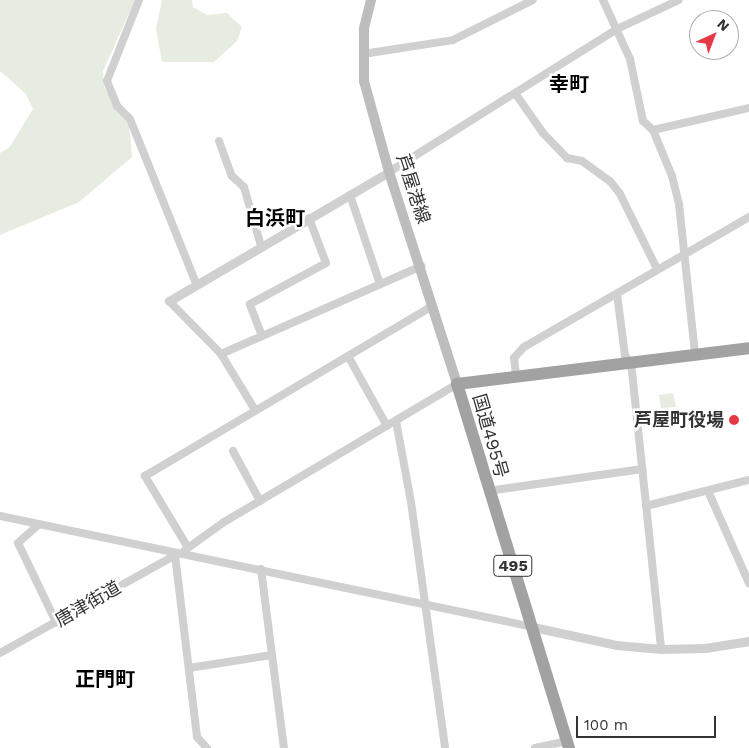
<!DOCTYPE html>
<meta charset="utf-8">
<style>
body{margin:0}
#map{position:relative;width:749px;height:748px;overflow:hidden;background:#fff;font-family:"Work Sans","Noto Sans JP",sans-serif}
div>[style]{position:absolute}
.green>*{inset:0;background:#e6ecdf}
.minor>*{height:8px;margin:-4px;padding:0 4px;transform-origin:4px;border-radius:4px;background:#d0d0d0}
.tertiary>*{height:9px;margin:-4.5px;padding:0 4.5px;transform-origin:4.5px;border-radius:4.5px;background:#d0d0d0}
.secondary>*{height:10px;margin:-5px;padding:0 5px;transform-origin:5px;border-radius:5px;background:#bdbdbd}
.trunk>*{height:12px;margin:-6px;padding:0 6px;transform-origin:6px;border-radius:6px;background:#a2a2a2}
.dots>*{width:14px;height:14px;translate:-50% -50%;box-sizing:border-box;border:2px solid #fff;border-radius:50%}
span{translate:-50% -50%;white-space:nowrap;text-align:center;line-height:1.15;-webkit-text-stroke:5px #fff;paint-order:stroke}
.shield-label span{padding:1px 4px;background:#fff;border:1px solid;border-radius:4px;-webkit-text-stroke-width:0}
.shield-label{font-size:16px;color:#333;font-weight:700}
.street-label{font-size:18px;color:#333}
.poi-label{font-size:18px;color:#333;font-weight:700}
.right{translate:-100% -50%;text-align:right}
.quarter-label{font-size:20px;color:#000;font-weight:700}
.north{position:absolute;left:689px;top:10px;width:50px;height:50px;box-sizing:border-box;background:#fff;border:1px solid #adadad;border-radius:50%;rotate:43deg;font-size:14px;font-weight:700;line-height:20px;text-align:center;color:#333}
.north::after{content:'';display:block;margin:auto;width:18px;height:22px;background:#e63946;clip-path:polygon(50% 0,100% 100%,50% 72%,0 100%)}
.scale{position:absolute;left:576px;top:716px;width:140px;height:22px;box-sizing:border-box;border:2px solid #333;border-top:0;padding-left:6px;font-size:15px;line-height:18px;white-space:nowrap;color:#333;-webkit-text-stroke:4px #fff;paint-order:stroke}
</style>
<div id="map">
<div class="green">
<i style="clip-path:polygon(0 0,135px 0,103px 71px,104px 87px,129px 125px,132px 157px,79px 202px,0 235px,0 153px,9px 148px,33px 109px,26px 94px,0 71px)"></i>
<i style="clip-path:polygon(162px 0,192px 0,193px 7px,207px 15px,227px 13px,242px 27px,237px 41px,214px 62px,162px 62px,156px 29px)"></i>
<i style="clip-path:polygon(673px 393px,676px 407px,661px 408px,659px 395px)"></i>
</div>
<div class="minor">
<i style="left:139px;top:0;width:87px;rotate:111.6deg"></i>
<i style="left:107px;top:81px;width:27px;rotate:68deg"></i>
<i style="left:117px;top:106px;width:18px;rotate:45deg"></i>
<i style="left:130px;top:119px;width:177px;rotate:68.1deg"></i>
<i style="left:603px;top:0;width:65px;rotate:65.4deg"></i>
<i style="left:630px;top:59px;width:63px;rotate:78.2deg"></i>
<i style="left:643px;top:121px;width:13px;rotate:42deg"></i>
<i style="left:653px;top:130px;width:50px;rotate:67.6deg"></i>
<i style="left:672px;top:176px;width:29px;rotate:76deg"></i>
<i style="left:679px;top:204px;width:150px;rotate:83.9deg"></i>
<i style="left:363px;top:54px;width:91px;rotate:-8.8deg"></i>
<i style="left:453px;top:40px;width:89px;rotate:-26.6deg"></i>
<i style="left:515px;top:93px;width:49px;rotate:55deg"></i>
<i style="left:543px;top:133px;width:35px;rotate:46deg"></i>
<i style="left:567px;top:158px;width:15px;rotate:11deg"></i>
<i style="left:582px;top:161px;width:34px;rotate:36deg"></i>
<i style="left:610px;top:181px;width:16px;rotate:52deg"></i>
<i style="left:620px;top:194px;width:84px;rotate:63.7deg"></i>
<i style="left:653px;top:130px;width:98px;rotate:-12.9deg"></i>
<i style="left:219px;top:141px;width:37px;rotate:70deg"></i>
<i style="left:232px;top:176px;width:16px;rotate:43deg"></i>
<i style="left:244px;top:187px;width:61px;rotate:73.9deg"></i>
<i style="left:389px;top:172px;width:269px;rotate:-32.1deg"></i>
<i style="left:617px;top:29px;width:68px;rotate:-25.1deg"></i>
<i style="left:350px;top:195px;width:94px;rotate:71.4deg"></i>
<i style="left:617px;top:294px;width:63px;rotate:82.6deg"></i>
<i style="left:625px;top:356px;width:8px;rotate:45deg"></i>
<i style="left:631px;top:362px;width:289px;rotate:84deg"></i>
<i style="left:169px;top:301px;width:74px;rotate:45.5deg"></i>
<i style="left:221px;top:354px;width:66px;rotate:58.7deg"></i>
<i style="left:262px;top:336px;width:34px;rotate:-111deg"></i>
<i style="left:250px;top:304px;width:86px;rotate:-28.3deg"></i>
<i style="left:326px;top:263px;width:48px;rotate:-110.7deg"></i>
<i style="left:221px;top:354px;width:219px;rotate:-23.7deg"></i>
<i style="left:348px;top:356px;width:80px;rotate:60.9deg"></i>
<i style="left:516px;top:376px;width:18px;rotate:-96deg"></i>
<i style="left:514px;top:358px;width:15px;rotate:-48deg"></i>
<i style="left:524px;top:347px;width:260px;rotate:-30deg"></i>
<i style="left:396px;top:421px;width:82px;rotate:79.5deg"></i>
<i style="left:411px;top:502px;width:248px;rotate:82.1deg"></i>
<i style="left:233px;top:451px;width:57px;rotate:61.6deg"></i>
<i style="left:488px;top:491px;width:156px;rotate:-8.1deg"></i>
<i style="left:708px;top:491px;width:101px;rotate:66deg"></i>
<i style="left:646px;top:506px;width:106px;rotate:-14.2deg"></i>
<i style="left:0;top:516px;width:544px;rotate:11.76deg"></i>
<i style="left:38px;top:525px;width:27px;rotate:138deg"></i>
<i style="left:18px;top:543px;width:88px;rotate:64.3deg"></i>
<i style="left:187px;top:546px;width:82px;rotate:-121deg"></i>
<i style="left:145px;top:476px;width:334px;rotate:-30.6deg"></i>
<i style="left:185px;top:550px;width:48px;rotate:-35.7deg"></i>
<i style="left:224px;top:522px;width:271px;rotate:-30.6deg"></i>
<i style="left:175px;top:555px;width:183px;rotate:83.1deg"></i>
<i style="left:197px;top:737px;width:15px;rotate:48deg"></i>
<i style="left:261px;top:569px;width:180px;rotate:82.7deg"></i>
<i style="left:0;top:653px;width:201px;rotate:-29.2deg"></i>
<i style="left:189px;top:668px;width:84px;rotate:-8.9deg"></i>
<i style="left:535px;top:748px;width:33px;rotate:-12deg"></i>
</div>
<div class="tertiary">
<i style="left:169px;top:301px;width:255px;rotate:-30.4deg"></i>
<i style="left:533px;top:627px;width:85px;rotate:12.2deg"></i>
<i style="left:616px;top:645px;width:45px;rotate:5.1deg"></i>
<i style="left:661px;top:649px;width:44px;rotate:-1.3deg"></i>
<i style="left:705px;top:648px;width:45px;rotate:-9deg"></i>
</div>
<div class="secondary">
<i style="left:371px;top:0;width:30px;rotate:104deg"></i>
<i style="left:364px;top:29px;width:52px;rotate:90deg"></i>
<i style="left:364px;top:81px;width:94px;rotate:74.6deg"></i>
<i style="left:389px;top:172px;width:223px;rotate:72.2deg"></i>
</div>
<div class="trunk">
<i style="left:569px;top:748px;width:381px;rotate:-107.1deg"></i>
<i style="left:457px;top:384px;width:294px;rotate:-7deg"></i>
</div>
<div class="dots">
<i style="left:734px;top:420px;background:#e63946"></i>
</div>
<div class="shield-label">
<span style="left:513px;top:566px">495</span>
</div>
<div class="street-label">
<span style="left:413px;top:189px;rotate:72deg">芦屋港線</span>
<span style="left:490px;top:436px;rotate:74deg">国道495号</span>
<span style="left:88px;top:604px;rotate:-30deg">唐津街道</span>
</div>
<div class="poi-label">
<span class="right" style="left:724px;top:420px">芦屋町役場</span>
</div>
<div class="quarter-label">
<span style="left:569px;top:84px">幸町</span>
<span style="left:275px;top:218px">白浜町</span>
<span style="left:105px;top:679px">正門町</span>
</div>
<div class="north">N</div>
<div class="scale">100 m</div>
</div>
